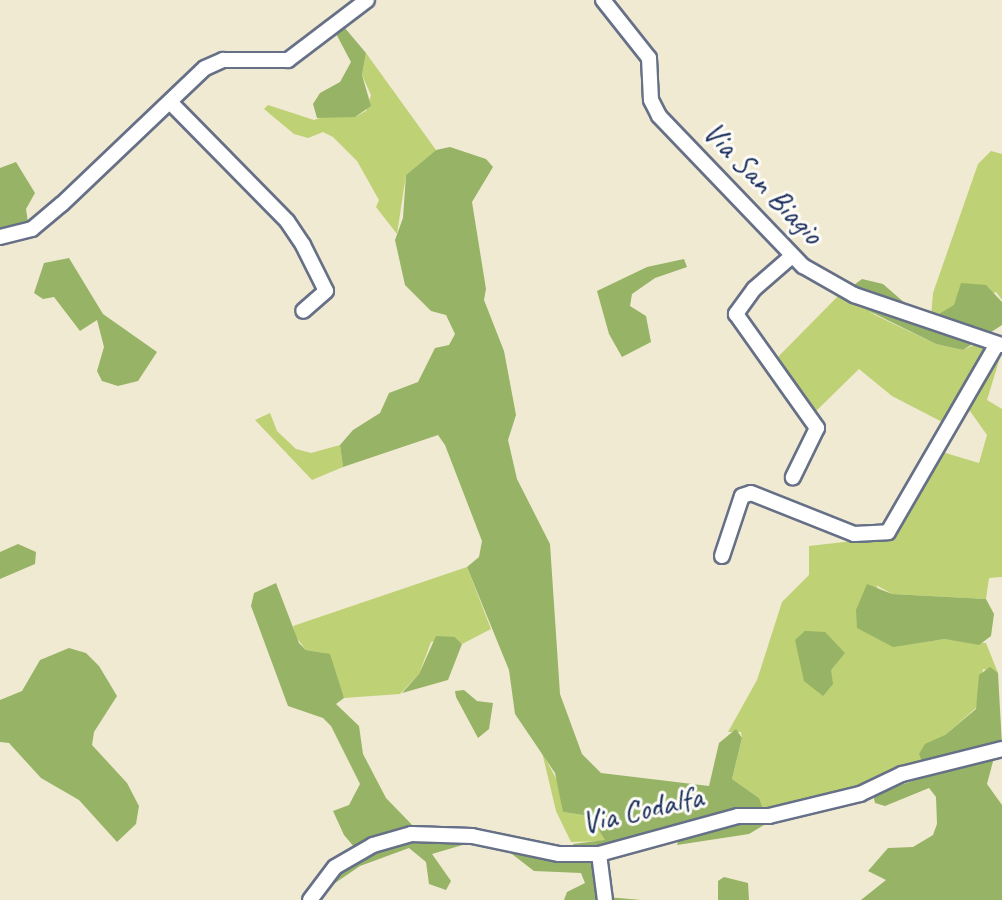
<!DOCTYPE html>
<style>
body{margin:0}
#map{position:relative;width:1002px;height:900px;overflow:hidden;background:#f1ead2;font-family:Caveat,sans-serif}
div>[style]{position:absolute}
.green>*{inset:0;background:#bed174}
.forest>*{inset:0;background:#96b366}
.roads{filter:drop-shadow(2px 0 #667087) drop-shadow(-2px 0 #667087) drop-shadow(0 2px #667087) drop-shadow(0 -2px #667087)}
.minor>*{height:14px;margin:-7px;padding:0 7px;transform-origin:7px;border-radius:7px;background:#fff}
span{translate:-50% -50%;white-space:nowrap;text-align:center;line-height:1.15;-webkit-text-stroke:6px #fdfcf7;paint-order:stroke}
.street-label{font-size:32px;color:#1b2f5e}
</style>
<div id="map">
<div class="green">
<i style="clip-path:polygon(366px 53px,436px 150px,406px 175px,397px 234px,376px 207px,379px 200px,357px 161px,333px 137px,323px 132px,308px 138px,294px 134px,264px 109px,268px 105px,314px 120px,332px 114px,355px 117px,366px 111px,371px 95px,362px 75px)"></i>
<i style="clip-path:polygon(991px 151px,1002px 154px,1002px 300px,996px 292px,931px 317px,933px 293px,978px 164px)"></i>
<i style="clip-path:polygon(842px 292px,875px 315px,936px 344px,963px 350px,982px 341px,990px 344px,944px 423px,892px 396px,859px 369px,813px 414px,775px 360px)"></i>
<i style="clip-path:polygon(997px 346px,1002px 351px,987px 400px,1002px 409px,1002px 577px,989px 578px,986px 599px,892px 594px,876px 585px,909px 644px,945px 639px,986px 643px,998px 673px,983px 669px,976px 708px,945px 735px,924px 766px,849px 793px,759px 811px,759px 798px,732px 779px,742px 738px,741px 732px,728px 732px,757px 680px,782px 602px,809px 575px,809px 546px,888px 537px,939px 451px,979px 463px,987px 435px,965px 404px)"></i>
<i style="clip-path:polygon(270px 413px,277px 431px,296px 449px,311px 453px,340px 445px,343px 467px,312px 480px,255px 420px)"></i>
<i style="clip-path:polygon(467px 567px,491px 629px,462px 644px,455px 637px,431px 642px,419px 674px,400px 694px,344px 698px,324px 653px,306px 650px,296px 637px,293px 626px)"></i>
<i style="clip-path:polygon(542px 752px,560px 786px,563px 812px,590px 816px,606px 841px,571px 842px,556px 811px)"></i>
</div>
<div class="forest">
<i style="clip-path:polygon(339px 21px,366px 53px,362px 75px,371px 106px,355px 117px,317px 118px,313px 104px,320px 93px,340px 82px,351px 62px,333px 28px)"></i>
<i style="clip-path:polygon(450px 147px,486px 159px,493px 167px,472px 202px,486px 289px,484px 300px,504px 351px,516px 415px,508px 440px,517px 479px,550px 544px,560px 694px,582px 754px,601px 773px,709px 786px,719px 743px,736px 729px,742px 738px,732px 779px,759px 798px,763px 810px,576px 852px,573px 844px,605px 840px,590px 816px,563px 812px,555px 773px,515px 714px,509px 670px,467px 567px,479px 557px,482px 541px,445px 445px,438px 435px,343px 467px,340px 445px,353px 430px,380px 413px,389px 393px,418px 382px,435px 348px,449px 345px,455px 334px,446px 315px,431px 311px,405px 285px,395px 240px,403px 218px,406px 175px,436px 150px)"></i>
<i style="clip-path:polygon(16px 162px,35px 193px,26px 209px,28px 222px,0 230px,0 168px)"></i>
<i style="clip-path:polygon(69px 258px,103px 314px,157px 352px,138px 381px,118px 386px,102px 381px,97px 371px,104px 347px,97px 320px,80px 331px,54px 297px,43px 299px,34px 293px,44px 263px)"></i>
<i style="clip-path:polygon(684px 259px,687px 267px,655px 278px,632px 294px,630px 306px,646px 316px,651px 342px,622px 357px,609px 334px,597px 291px,647px 267px)"></i>
<i style="clip-path:polygon(862px 279px,883px 284px,914px 311px,934px 317px,954px 305px,961px 283px,986px 285px,1002px 302px,1002px 325px,963px 350px,936px 344px,861px 307px,850px 288px)"></i>
<i style="clip-path:polygon(18px 544px,36px 552px,35px 564px,0 579px,0 552px)"></i>
<i style="clip-path:polygon(276px 583px,299px 643px,306px 650px,330px 654px,344px 698px,336px 704px,359px 726px,363px 754px,386px 798px,416px 829px,355px 848px,344px 835px,333px 811px,349px 805px,360px 784px,331px 726px,323px 718px,288px 706px,251px 606px,254px 593px)"></i>
<i style="clip-path:polygon(867px 584px,892px 594px,986px 599px,994px 614px,991px 636px,979px 645px,945px 639px,893px 647px,857px 628px,856px 610px)"></i>
<i style="clip-path:polygon(805px 631px,825px 632px,845px 653px,831px 670px,833px 684px,823px 696px,804px 681px,795px 640px)"></i>
<i style="clip-path:polygon(436px 636px,455px 637px,462px 644px,448px 680px,402px 693px,419px 674px)"></i>
<i style="clip-path:polygon(69px 648px,86px 653px,99px 666px,117px 696px,94px 732px,92px 745px,127px 783px,139px 806px,136px 824px,117px 842px,79px 800px,41px 778px,9px 743px,0 742px,0 700px,22px 691px,40px 660px)"></i>
<i style="clip-path:polygon(990px 667px,998px 673px,1002px 745px,924px 766px,919px 754px,925px 744px,945px 735px,976px 709px,979px 675px)"></i>
<i style="clip-path:polygon(464px 690px,477px 701px,493px 703px,489px 729px,478px 738px,456px 697px,455px 691px)"></i>
<i style="clip-path:polygon(995px 754px,987px 784px,1002px 805px,1002px 900px,861px 900px,886px 880px,868px 871px,888px 848px,913px 847px,933px 835px,937px 824px,936px 797px,929px 788px,885px 806px,875px 803px,873px 794px)"></i>
<i style="clip-path:polygon(734px 820px,769px 822px,749px 834px,677px 845px,680px 837px)"></i>
<i style="clip-path:polygon(396px 840px,476px 841px,432px 854px,451px 881px,446px 890px,429px 884px,426px 862px,409px 848px,360px 866px,319px 894px,336px 868px)"></i>
<i style="clip-path:polygon(500px 845px,598px 855px,607px 897px,641px 900px,564px 900px,567px 892px,585px 883px,581px 873px,534px 871px)"></i>
<i style="clip-path:polygon(724px 877px,748px 883px,749px 900px,718px 900px,718px 881px)"></i>
</div>
<div class="roads">
<div class="minor">
<i style="left:603px;top:0;width:74px;rotate:51.6deg"></i>
<i style="left:649px;top:58px;width:42px;rotate:87.3deg"></i>
<i style="left:651px;top:100px;width:18px;rotate:63deg"></i>
<i style="left:659px;top:116px;width:208px;rotate:46.2deg"></i>
<i style="left:803px;top:266px;width:59px;rotate:29.6deg"></i>
<i style="left:854px;top:295px;width:156px;rotate:18.7deg"></i>
<i style="left:171px;top:103px;width:165px;rotate:45.5deg"></i>
<i style="left:287px;top:221px;width:29px;rotate:56deg"></i>
<i style="left:303px;top:245px;width:51px;rotate:63.4deg"></i>
<i style="left:326px;top:291px;width:30px;rotate:139deg"></i>
<i style="left:0;top:237px;width:33px;rotate:-14deg"></i>
<i style="left:32px;top:229px;width:39px;rotate:-40deg"></i>
<i style="left:62px;top:204px;width:197px;rotate:-43.6deg"></i>
<i style="left:205px;top:68px;width:20px;rotate:-24deg"></i>
<i style="left:223px;top:60px;width:65px"></i>
<i style="left:288px;top:60px;width:99px;rotate:-37.2deg"></i>
<i style="left:792px;top:256px;width:50px;rotate:139deg"></i>
<i style="left:754px;top:289px;width:31px;rotate:126deg"></i>
<i style="left:736px;top:314px;width:140px;rotate:54.6deg"></i>
<i style="left:817px;top:428px;width:55px;rotate:116.1deg"></i>
<i style="left:722px;top:556px;width:63px;rotate:-71.6deg"></i>
<i style="left:742px;top:496px;width:9px;rotate:-18deg"></i>
<i style="left:751px;top:493px;width:111px;rotate:21.7deg"></i>
<i style="left:854px;top:534px;width:34px;rotate:-3deg"></i>
<i style="left:888px;top:532px;width:217px;rotate:-59.9deg"></i>
<i style="left:599px;top:854px;width:46px;rotate:82.6deg"></i>
<i style="left:310px;top:900px;width:41px;rotate:-52.9deg"></i>
<i style="left:335px;top:867px;width:44px;rotate:-30.1deg"></i>
<i style="left:373px;top:845px;width:40px;rotate:-16deg"></i>
<i style="left:411px;top:834px;width:61px;rotate:1.9deg"></i>
<i style="left:472px;top:836px;width:89px;rotate:11.7deg"></i>
<i style="left:559px;top:854px;width:40px"></i>
<i style="left:599px;top:854px;width:144px;rotate:-15.3deg"></i>
<i style="left:738px;top:816px;width:31px"></i>
<i style="left:769px;top:816px;width:94px;rotate:-13.6deg"></i>
<i style="left:860px;top:794px;width:47px;rotate:-25.5deg"></i>
<i style="left:902px;top:774px;width:103px;rotate:-14deg"></i>
</div>
</div>
<div class="street-label">
<span style="left:763px;top:183px;rotate:46deg">Via San Biagio</span>
<span style="left:642px;top:810px;rotate:-13deg">Via Codalfa</span>
</div>
</div>
